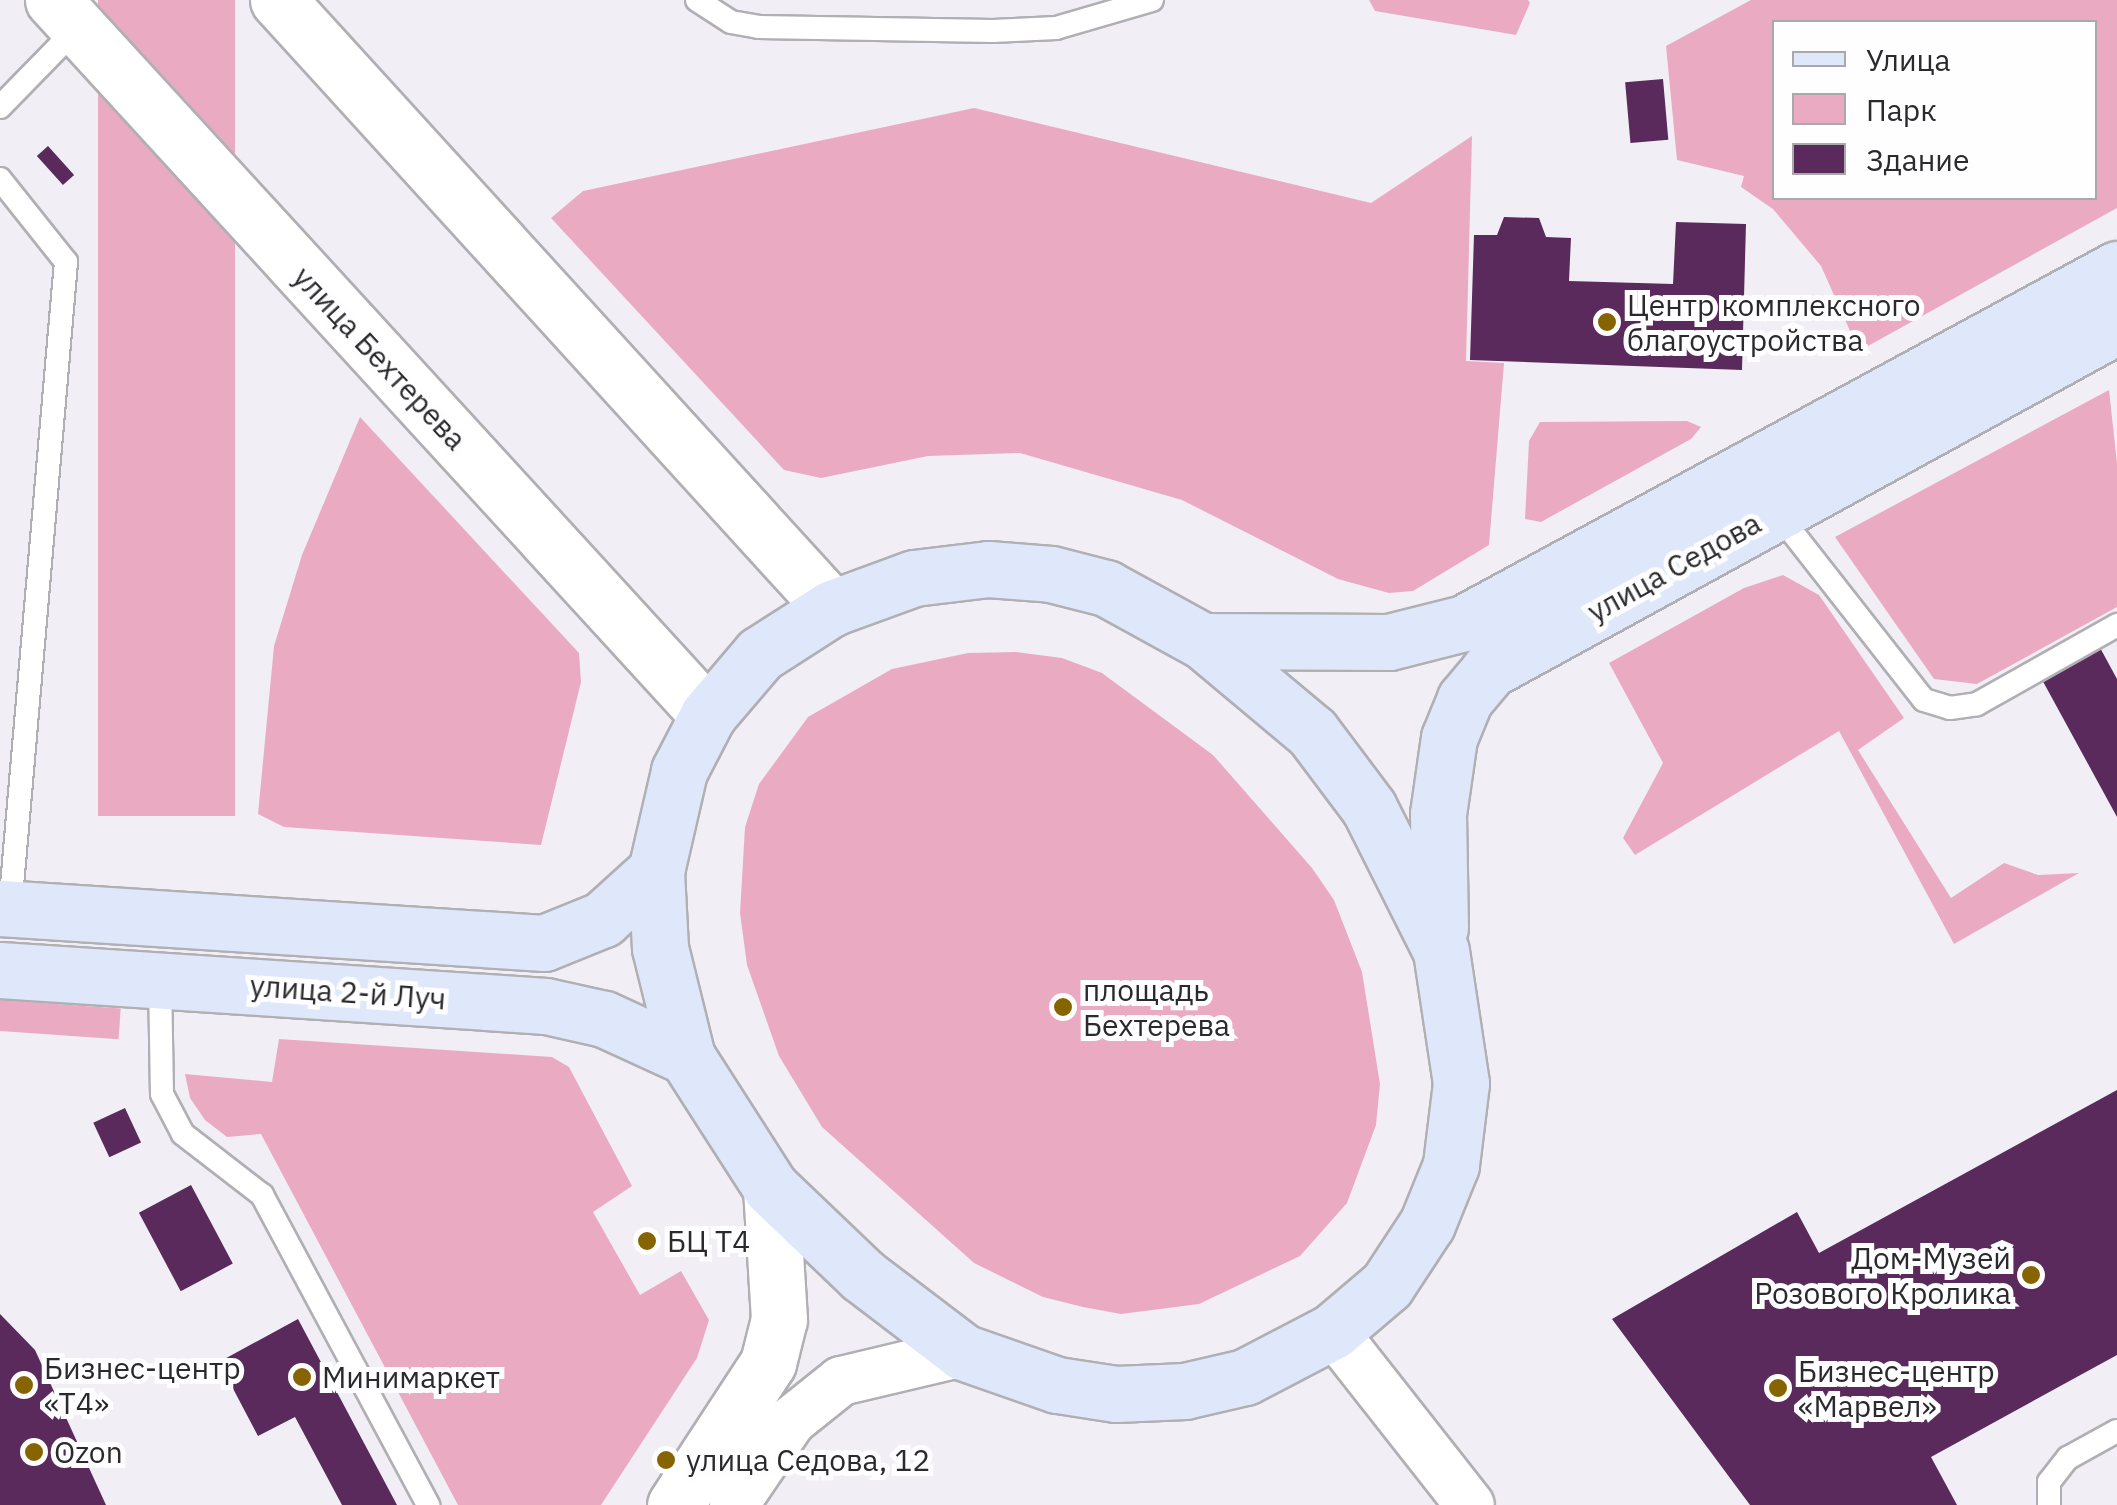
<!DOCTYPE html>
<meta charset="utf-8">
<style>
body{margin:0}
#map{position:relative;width:2117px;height:1505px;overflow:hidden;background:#f1eff5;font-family:"IBM Plex Sans",sans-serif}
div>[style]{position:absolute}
.green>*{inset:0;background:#eaabc2;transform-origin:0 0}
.building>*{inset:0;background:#592a5b;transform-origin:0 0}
.roads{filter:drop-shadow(2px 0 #b0afb4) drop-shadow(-2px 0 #b0afb4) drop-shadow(0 2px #b0afb4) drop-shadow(0 -2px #b0afb4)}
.service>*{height:22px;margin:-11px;padding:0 11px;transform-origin:11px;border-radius:11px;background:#fff}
.minor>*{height:48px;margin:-24px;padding:0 24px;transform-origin:24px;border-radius:24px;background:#fff}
.tertiary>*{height:55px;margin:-27.5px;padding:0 27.5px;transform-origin:27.5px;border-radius:27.5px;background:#fff}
.secondary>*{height:55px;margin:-27.5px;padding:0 27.5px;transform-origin:27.5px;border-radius:27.5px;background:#dfe8fa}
.dots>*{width:28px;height:28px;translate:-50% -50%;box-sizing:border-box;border:5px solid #fefdff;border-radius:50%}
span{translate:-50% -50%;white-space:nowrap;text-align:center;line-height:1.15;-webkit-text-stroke:10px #fefdff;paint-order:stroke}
.poi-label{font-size:30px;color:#2a292b}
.left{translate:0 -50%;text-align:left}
.right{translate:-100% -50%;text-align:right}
.street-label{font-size:30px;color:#2a292b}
.legend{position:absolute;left:1772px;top:20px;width:325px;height:180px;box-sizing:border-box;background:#fefdff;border:2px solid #a9a8aa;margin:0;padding:12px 18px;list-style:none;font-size:30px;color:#2a292b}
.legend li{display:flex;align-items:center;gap:20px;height:50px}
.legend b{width:50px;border:2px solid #a9a8aa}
</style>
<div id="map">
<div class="green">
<i style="left:98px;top:0;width:137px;height:816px"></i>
<i style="clip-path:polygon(1369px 0,1528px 0,1530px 3px,1516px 35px,1375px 11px)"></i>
<i style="clip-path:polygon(evenodd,1751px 0,2117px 0,2117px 208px,1859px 351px,1821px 266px,1773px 209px,1741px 187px,1744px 176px,1677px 160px,1666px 46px,1751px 0,1774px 22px,2094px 22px,2094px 198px,1774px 198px,1774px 22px)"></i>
<i style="clip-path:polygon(974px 108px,1371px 203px,1472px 136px,1466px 361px,1504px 363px,1489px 545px,1413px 591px,1389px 593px,1338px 579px,1182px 500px,1020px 453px,928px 456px,821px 478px,784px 470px,551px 218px,583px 191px)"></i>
<i style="clip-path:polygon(2109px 390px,2117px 463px,2117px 607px,1977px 684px,1934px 679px,1835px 537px)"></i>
<i style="clip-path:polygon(360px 417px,579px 653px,581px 682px,541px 845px,284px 827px,258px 814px,274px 646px,302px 555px)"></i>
<i style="clip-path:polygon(1687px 421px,1701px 427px,1691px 439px,1541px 522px,1525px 519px,1529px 441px,1540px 422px)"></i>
<i style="clip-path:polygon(1783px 575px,1819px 595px,1904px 718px,1858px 750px,1951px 898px,2004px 863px,2038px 875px,2079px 873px,1954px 944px,1839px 731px,1635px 855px,1623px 838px,1663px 763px,1609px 663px,1744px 588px)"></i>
<i style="clip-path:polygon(1016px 652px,1062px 658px,1102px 673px,1213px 755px,1312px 868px,1334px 900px,1362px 972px,1380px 1084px,1376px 1125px,1347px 1203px,1300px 1256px,1199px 1304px,1121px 1314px,1083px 1307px,1043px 1297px,974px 1263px,822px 1127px,779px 1056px,747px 965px,740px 913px,745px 827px,759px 784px,808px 717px,892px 669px,968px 653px)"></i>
<i style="left:0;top:1000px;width:121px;height:31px;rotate:4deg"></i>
<i style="clip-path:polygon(279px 1039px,552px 1057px,569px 1067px,632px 1186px,593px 1212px,640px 1295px,681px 1271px,709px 1320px,697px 1358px,601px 1505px,458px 1505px,261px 1134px,227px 1137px,205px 1120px,190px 1098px,185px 1074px,272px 1082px)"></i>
</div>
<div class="building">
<i style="left:1663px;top:79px;width:61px;height:38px;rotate:85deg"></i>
<i style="left:48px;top:146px;width:39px;height:15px;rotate:48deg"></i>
<i style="clip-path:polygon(1504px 217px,1539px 218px,1546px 237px,1571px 238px,1569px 281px,1673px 284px,1676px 222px,1746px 224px,1742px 370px,1470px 360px,1474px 235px,1497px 235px)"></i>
<i style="clip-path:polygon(2098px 644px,2117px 679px,2117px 817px,2040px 676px)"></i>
<i style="clip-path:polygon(2117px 1090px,2117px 1355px,1931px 1457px,1957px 1505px,1750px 1505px,1612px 1319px,1797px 1212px,1819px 1253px)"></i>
<i style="left:125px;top:1108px;width:38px;height:35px;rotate:65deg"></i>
<i style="left:191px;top:1185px;width:89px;height:59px;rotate:62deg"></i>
<i style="clip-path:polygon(0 1314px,35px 1350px,106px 1505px,0 1505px)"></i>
<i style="clip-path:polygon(298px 1319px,397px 1505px,342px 1505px,295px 1417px,258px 1436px,219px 1362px)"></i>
</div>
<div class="roads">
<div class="service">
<i style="left:697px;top:0;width:40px;rotate:32.9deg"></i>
<i style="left:731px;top:22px;width:28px;rotate:10deg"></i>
<i style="left:759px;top:27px;width:234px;rotate:1deg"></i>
<i style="left:993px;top:31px;width:63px;rotate:-2.7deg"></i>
<i style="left:1056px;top:28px;width:100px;rotate:-16.3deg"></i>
<i style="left:0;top:107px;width:112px;rotate:-45.7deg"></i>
<i style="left:0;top:179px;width:106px;rotate:51.5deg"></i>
<i style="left:66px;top:262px;width:649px;rotate:94.95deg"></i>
<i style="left:1778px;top:514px;width:236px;rotate:51.9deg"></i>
<i style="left:1924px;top:700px;width:27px;rotate:17deg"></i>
<i style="left:1950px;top:708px;width:27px;rotate:-8deg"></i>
<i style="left:1977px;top:704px;width:161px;rotate:-29.4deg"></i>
<i style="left:160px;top:980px;width:114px;rotate:89deg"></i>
<i style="left:162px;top:1094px;width:45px;rotate:62.3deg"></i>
<i style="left:183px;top:1134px;width:100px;rotate:37.7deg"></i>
<i style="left:262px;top:1195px;width:352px;rotate:61.8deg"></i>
<i style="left:2049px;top:1505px;width:23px;rotate:-90deg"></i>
<i style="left:2049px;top:1482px;width:31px;rotate:-52deg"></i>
<i style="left:2068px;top:1458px;width:56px;rotate:-28.9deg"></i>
</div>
<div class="minor">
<i style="left:1333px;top:1331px;width:221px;rotate:51.8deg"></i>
<i style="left:734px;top:1505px;width:102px;rotate:-55.8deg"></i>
<i style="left:791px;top:1421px;width:64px;rotate:-38.7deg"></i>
<i style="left:841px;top:1381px;width:125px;rotate:-13.4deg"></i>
</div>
<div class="tertiary">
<i style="left:53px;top:0;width:970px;rotate:47.51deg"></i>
<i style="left:278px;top:0;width:823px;rotate:47.66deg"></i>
<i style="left:675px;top:1505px;width:170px;rotate:-56.8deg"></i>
<i style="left:768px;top:1363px;width:45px;rotate:-76deg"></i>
<i style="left:779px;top:1319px;width:131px;rotate:-93.5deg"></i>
</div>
<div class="secondary">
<i style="left:988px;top:569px;width:63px;rotate:4.5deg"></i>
<i style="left:1051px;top:574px;width:57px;rotate:14.3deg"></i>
<i style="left:1106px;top:588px;width:111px;rotate:28.7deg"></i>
<i style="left:1203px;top:641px;width:142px;rotate:39.9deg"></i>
<i style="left:1312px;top:732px;width:95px;rotate:53.1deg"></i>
<i style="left:1369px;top:808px;width:160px;rotate:63.3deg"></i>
<i style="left:1441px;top:951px;width:134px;rotate:81.4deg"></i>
<i style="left:1461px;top:1083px;width:83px;rotate:97deg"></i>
<i style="left:1451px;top:1165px;width:64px;rotate:112.1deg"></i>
<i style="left:1427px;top:1224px;width:73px;rotate:123.3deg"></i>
<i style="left:1387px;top:1285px;width:71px;rotate:139.6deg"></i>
<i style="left:1333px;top:1331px;width:99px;rotate:152.4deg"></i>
<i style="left:1245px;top:1377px;width:62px;rotate:166.9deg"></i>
<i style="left:1185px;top:1391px;width:69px;rotate:177.5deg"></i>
<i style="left:1116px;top:1394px;width:60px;rotate:-171.3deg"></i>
<i style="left:1057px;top:1385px;width:100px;rotate:-160.7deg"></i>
<i style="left:963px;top:1352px;width:127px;rotate:-142.7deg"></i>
<i style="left:862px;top:1275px;width:126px;rotate:-136.3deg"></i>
<i style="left:771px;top:1188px;width:156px;rotate:-122.7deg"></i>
<i style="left:687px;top:1057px;width:112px;rotate:-103.9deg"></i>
<i style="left:660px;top:948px;width:77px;rotate:-93deg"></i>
<i style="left:656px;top:871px;width:103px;rotate:-77deg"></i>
<i style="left:679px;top:771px;width:63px;rotate:-62.6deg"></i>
<i style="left:708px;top:715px;width:80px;rotate:-49.6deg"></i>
<i style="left:760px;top:654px;width:85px;rotate:-32.6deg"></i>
<i style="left:832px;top:608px;width:87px;rotate:-20.1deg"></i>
<i style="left:914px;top:578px;width:75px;rotate:-6.9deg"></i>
<i style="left:1203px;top:641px;width:186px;rotate:0.3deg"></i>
<i style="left:1389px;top:642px;width:77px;rotate:-14.2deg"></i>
<i style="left:1464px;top:623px;width:743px;rotate:-28.46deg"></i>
<i style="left:0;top:908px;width:545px;rotate:3.68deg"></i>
<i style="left:544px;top:943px;width:64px;rotate:-22.1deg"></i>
<i style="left:603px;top:919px;width:72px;rotate:-42.2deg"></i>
<i style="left:1440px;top:928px;width:114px;rotate:-91deg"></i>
<i style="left:1438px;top:814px;width:77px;rotate:-81.8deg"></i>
<i style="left:1449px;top:738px;width:42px;rotate:-67.7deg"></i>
<i style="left:1465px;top:699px;width:38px;rotate:-50deg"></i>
<i style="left:1489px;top:670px;width:716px;rotate:-28.71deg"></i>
<i style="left:0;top:970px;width:547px;rotate:3.77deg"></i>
<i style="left:546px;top:1006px;width:59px;rotate:12.6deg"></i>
<i style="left:604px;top:1019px;width:91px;rotate:24.6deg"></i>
</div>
</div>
<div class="dots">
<i style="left:1607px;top:322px;background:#866500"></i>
<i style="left:1063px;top:1007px;background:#866500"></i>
<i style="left:647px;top:1241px;background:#866500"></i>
<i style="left:2031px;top:1275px;background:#866500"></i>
<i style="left:302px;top:1377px;background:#866500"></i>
<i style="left:24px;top:1385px;background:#866500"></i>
<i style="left:1778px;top:1388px;background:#866500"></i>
<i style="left:34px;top:1452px;background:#866500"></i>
<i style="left:666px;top:1460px;background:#866500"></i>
</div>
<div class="poi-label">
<span class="left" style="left:1627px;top:322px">Центр комплексного<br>благоустройства</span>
<span class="left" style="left:1083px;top:1007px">площадь<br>Бехтерева</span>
<span class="left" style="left:667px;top:1241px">БЦ Т4</span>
<span class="right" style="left:2011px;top:1275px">Дом-Музей<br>Розового Кролика</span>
<span class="left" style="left:44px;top:1385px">Бизнес-центр<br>«Т4»</span>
<span class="left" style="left:1798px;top:1388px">Бизнес-центр<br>«Марвел»</span>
<span class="left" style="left:322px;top:1377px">Минимаркет</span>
<span class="left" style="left:54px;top:1452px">Ozon</span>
<span class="left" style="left:686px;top:1460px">улица Седова, 12</span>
</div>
<div class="street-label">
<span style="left:380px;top:358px;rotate:47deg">улица Бехтерева</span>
<span style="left:1674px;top:567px;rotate:-29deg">улица Седова</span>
<span style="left:348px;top:992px;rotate:4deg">улица 2-й Луч</span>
</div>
<ul class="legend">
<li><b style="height:12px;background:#dfe8fa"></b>Улица</li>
<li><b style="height:28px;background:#eaabc2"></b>Парк</li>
<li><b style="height:28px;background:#592a5b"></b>Здание</li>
</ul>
</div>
